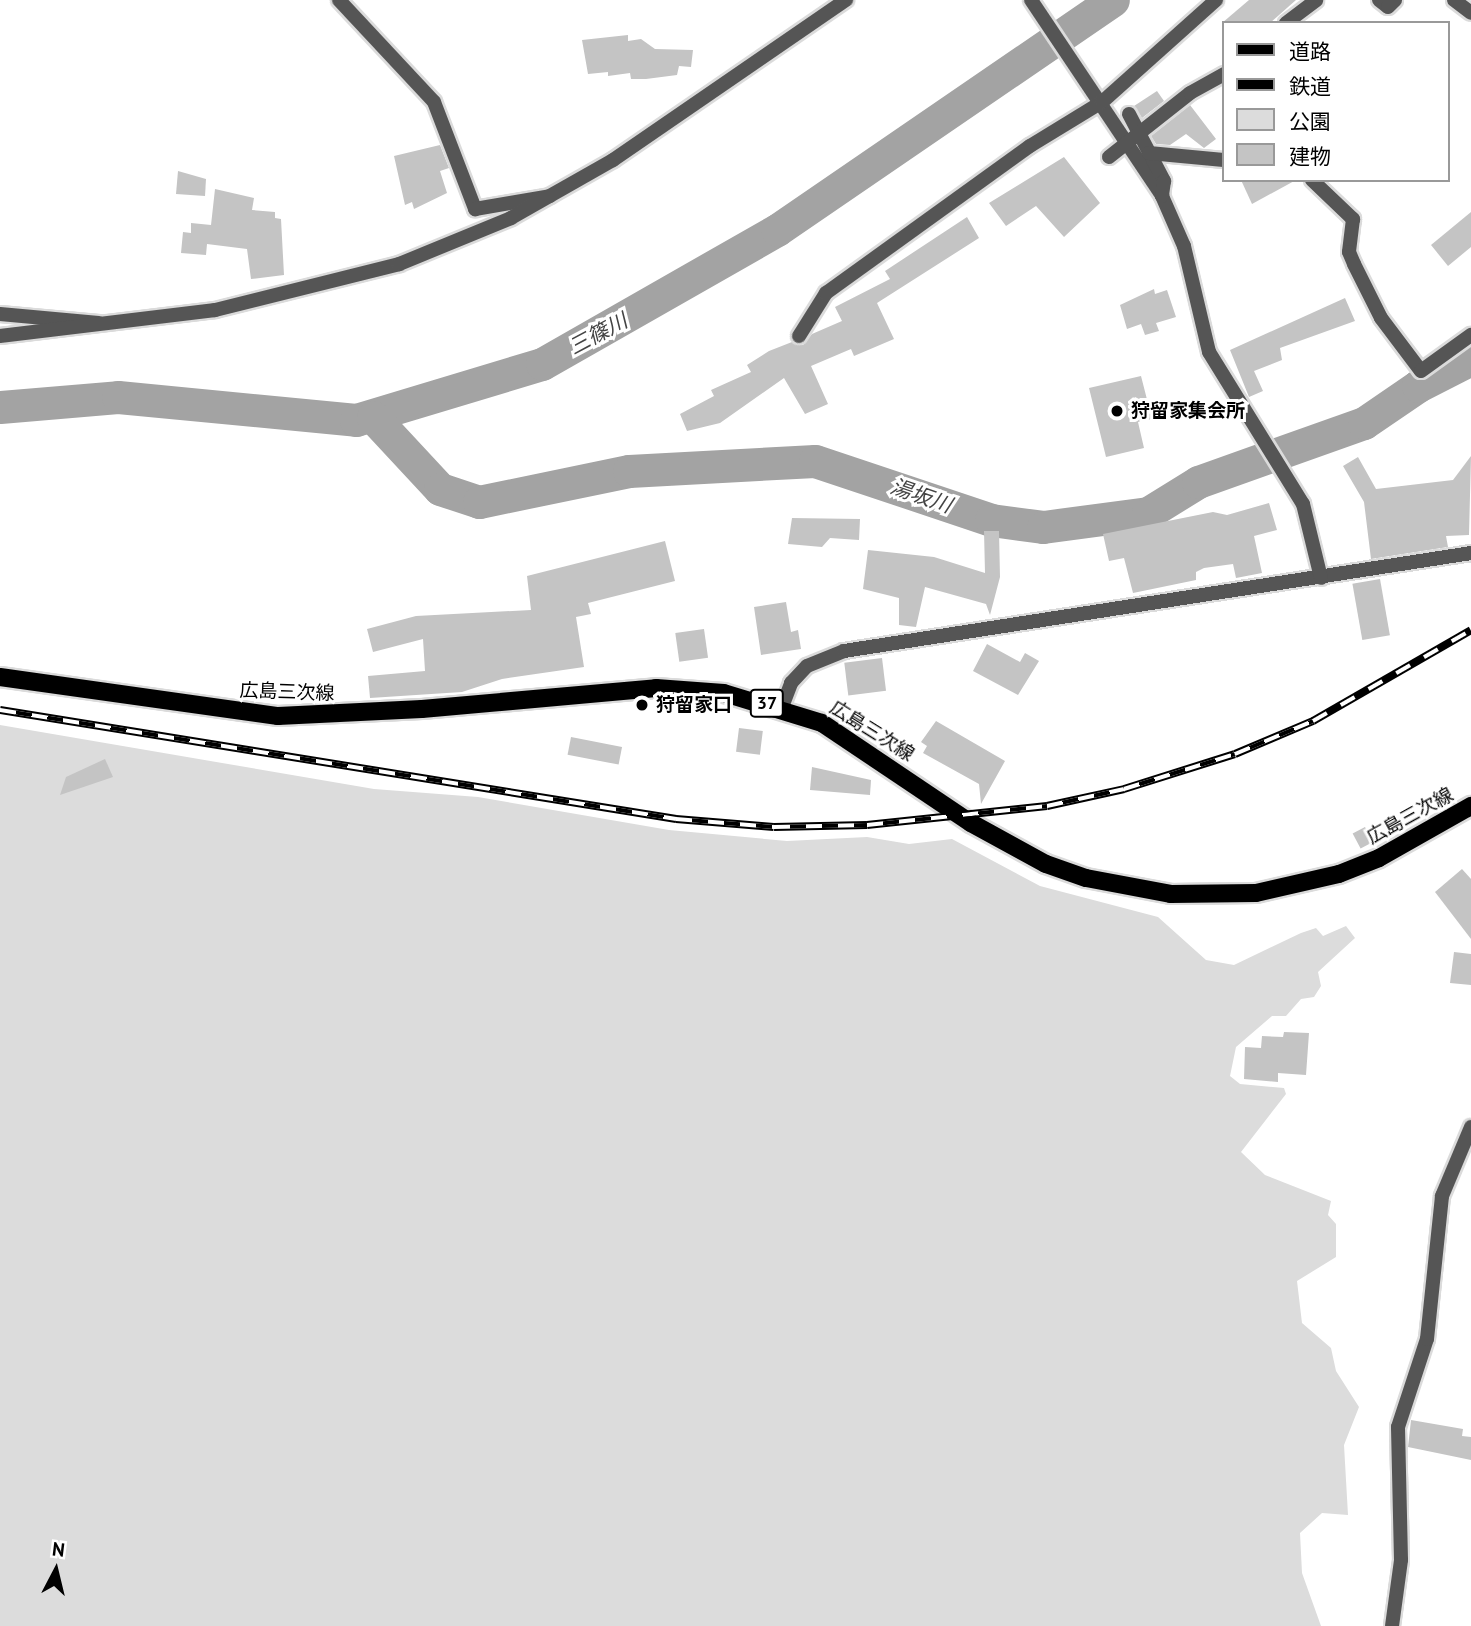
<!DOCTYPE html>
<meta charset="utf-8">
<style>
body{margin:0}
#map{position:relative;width:1471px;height:1626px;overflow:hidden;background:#fff;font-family:"PT Sans","Noto Sans JP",sans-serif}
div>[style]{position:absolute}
.green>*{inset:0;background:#dcdcdc}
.river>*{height:33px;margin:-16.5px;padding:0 16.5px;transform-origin:16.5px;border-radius:16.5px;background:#a3a3a3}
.building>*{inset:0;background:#c4c4c4;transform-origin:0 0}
.roads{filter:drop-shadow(2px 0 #dbdbdb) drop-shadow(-2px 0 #dbdbdb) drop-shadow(0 2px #dbdbdb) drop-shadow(0 -2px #dbdbdb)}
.minor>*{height:14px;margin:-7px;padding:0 7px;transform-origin:7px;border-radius:7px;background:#555}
.tertiary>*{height:14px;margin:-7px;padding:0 7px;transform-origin:7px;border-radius:7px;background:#555}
.primary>*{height:18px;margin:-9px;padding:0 9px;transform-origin:9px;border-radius:9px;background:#000}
.rail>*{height:8px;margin-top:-4px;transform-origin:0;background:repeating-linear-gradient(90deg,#fff 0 16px,#000 0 32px);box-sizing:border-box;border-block:2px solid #000}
.dots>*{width:19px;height:19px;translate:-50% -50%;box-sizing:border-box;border:4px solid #fff;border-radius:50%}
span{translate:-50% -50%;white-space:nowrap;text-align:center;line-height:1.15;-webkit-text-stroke:6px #fff;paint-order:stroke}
.shield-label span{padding:2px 5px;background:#fff;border:2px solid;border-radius:5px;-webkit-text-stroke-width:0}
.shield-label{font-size:18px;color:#000;font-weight:700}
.poi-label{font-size:19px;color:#000;font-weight:700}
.left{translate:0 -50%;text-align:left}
.street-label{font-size:19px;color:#000}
.water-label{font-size:21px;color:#444;font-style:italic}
.legend{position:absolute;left:1222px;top:21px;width:228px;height:161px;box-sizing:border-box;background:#fff;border:2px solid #999;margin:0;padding:9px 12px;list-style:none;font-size:21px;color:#000}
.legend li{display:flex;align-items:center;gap:14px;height:35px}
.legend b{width:35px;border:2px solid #999}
.north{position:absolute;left:21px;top:1535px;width:70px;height:70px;-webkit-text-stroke:5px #fff;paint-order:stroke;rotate:7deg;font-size:19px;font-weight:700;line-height:28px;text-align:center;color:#000}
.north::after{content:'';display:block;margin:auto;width:24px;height:32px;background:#000;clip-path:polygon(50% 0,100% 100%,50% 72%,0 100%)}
</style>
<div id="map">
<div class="green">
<i style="clip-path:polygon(0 725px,374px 789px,478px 797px,669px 830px,787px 841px,867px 837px,909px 844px,952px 839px,1040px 886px,1158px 917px,1206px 960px,1234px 965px,1301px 933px,1316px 928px,1323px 936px,1346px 926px,1355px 938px,1318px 972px,1321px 986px,1314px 997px,1301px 999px,1286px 1016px,1272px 1016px,1236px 1047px,1230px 1076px,1240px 1084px,1284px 1088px,1286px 1094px,1241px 1152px,1265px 1175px,1331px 1201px,1328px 1215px,1336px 1224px,1336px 1257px,1297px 1281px,1302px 1323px,1331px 1348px,1336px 1371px,1359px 1407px,1344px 1445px,1348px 1515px,1322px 1513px,1300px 1533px,1302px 1573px,1321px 1626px,0 1626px)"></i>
</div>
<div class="river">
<i style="left:0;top:407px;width:118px;rotate:-4.8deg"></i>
<i style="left:118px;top:397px;width:239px;rotate:5.5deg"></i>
<i style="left:356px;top:420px;width:194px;rotate:-16.8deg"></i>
<i style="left:542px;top:364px;width:271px;rotate:-29.7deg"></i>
<i style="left:777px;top:230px;width:407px;rotate:-34.4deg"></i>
<i style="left:373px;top:417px;width:98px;rotate:47.1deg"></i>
<i style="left:440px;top:489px;width:41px;rotate:18.4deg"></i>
<i style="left:479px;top:502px;width:153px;rotate:-11.7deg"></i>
<i style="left:629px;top:471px;width:186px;rotate:-3.1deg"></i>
<i style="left:815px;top:461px;width:186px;rotate:18.5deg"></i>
<i style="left:991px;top:520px;width:52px;rotate:7.7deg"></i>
<i style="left:1043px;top:527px;width:106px;rotate:-7.6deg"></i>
<i style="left:1148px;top:513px;width:59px;rotate:-31.8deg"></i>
<i style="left:1198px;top:482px;width:176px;rotate:-19.6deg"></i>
<i style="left:1364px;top:423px;width:65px;rotate:-34.4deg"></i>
<i style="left:1418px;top:386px;width:59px;rotate:-27deg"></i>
</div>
<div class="building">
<i style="clip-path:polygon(1249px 0,1296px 0,1270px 23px,1222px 23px)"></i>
<i style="clip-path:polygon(628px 35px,628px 41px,641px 39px,655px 49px,693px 50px,691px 67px,679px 66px,677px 75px,646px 79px,631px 79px,630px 73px,608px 76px,608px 72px,588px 74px,582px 40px)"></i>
<i style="clip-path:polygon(1157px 91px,1164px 101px,1142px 118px,1134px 106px)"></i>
<i style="clip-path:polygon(1190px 105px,1216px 139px,1204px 148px,1186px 134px,1170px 145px,1156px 144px,1151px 136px)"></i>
<i style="clip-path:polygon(440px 145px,449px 168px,440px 171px,447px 193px,414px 209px,412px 202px,405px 205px,394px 156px)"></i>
<i style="clip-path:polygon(1064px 157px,1100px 203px,1064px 237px,1036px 206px,1006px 226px,989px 203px)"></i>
<i style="clip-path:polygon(178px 171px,206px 179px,205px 196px,176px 194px)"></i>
<i style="clip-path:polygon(1241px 180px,1296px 180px,1252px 204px)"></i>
<i style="clip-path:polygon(215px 189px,254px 198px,252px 210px,275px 212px,275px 218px,281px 219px,284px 275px,251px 279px,247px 249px,207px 244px,206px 255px,181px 253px,183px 232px,191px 233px,191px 223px,211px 225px)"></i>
<i style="clip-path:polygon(1471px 212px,1471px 247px,1448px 266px,1431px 245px)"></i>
<i style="clip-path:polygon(967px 217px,979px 238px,877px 303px,894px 339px,854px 356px,851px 349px,811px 366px,828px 404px,805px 414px,784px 378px,720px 423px,687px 431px,680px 414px,714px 396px,711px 390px,751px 372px,747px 365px,769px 351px,792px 342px,803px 345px,812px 334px,842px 321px,835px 307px,890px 279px,885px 271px)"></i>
<i style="clip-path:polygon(1154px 289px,1155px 294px,1167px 290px,1176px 317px,1156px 323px,1159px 331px,1145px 335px,1141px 324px,1127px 329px,1120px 305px)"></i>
<i style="clip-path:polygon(1345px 298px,1355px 321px,1280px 348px,1282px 360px,1254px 371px,1263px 391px,1249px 397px,1230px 350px)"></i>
<i style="clip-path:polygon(1141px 376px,1152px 419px,1138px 422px,1144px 448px,1106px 457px,1089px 388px)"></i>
<i style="clip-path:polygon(1471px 456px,1469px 535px,1446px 536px,1448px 547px,1371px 559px,1364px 502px,1343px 466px,1358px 457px,1376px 489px,1453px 480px)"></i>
<i style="clip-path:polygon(1269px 503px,1277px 530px,1254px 536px,1262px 573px,1236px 578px,1233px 564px,1204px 568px,1196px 572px,1196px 580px,1133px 593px,1124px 558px,1109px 561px,1103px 534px,1213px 512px,1227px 515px)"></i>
<i style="clip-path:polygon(792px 518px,860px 519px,859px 540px,830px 538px,822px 547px,788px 544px)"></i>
<i style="clip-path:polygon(984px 531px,999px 531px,1000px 577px,990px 615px,986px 604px,925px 587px,916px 627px,899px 625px,899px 598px,863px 589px,868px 550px,934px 557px,985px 573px)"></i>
<i style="clip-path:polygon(665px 541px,675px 581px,588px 603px,591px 614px,576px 617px,584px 667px,502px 679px,462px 692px,370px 698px,368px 676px,425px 671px,423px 639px,373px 652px,367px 629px,416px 616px,531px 610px,527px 576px)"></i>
<i style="left:1380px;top:579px;width:57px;height:28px;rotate:80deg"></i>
<i style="clip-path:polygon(786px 602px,791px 632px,798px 630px,801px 649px,761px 655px,754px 607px)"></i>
<i style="left:704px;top:629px;width:29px;height:29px;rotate:82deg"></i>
<i style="clip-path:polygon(987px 644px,1020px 662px,1025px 653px,1039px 661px,1018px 695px,973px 671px)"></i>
<i style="left:882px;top:658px;width:33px;height:38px;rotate:83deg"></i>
<i style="clip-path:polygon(936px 721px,1005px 761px,981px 804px,979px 784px,923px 753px,927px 746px,921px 742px)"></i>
<i style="left:739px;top:728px;width:24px;height:24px;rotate:7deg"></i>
<i style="left:571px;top:737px;width:52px;height:18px;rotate:11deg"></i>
<i style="clip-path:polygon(105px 759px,113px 777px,60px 795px,66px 777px)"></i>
<i style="clip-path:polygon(812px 767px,871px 780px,870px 795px,810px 790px)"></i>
<i style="left:1365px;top:827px;width:17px;height:14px;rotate:62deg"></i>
<i style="clip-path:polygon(1462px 869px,1471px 879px,1471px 939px,1435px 892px)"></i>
<i style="clip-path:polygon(1454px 952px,1471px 954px,1471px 985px,1450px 983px)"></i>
<i style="clip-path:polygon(1284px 1032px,1309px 1033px,1306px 1075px,1278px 1073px,1278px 1082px,1244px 1079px,1245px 1047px,1261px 1048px,1262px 1036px,1283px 1037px)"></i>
<i style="clip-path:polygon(1411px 1420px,1463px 1429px,1462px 1436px,1471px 1437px,1471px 1460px,1408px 1447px)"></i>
</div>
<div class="roads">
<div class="minor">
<i style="left:339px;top:0;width:139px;rotate:47deg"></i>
<i style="left:434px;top:102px;width:115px;rotate:69deg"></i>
<i style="left:475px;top:209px;width:76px;rotate:-9.8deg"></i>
<i style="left:1031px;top:0;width:236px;rotate:56.2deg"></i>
<i style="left:1162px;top:196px;width:55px;rotate:66.3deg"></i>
<i style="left:1379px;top:0;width:11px;rotate:38deg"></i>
<i style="left:1388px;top:7px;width:10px;rotate:-45deg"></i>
<i style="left:1454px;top:0;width:21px;rotate:37deg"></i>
<i style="left:1286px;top:23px;width:38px;rotate:-37deg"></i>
<i style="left:1129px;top:114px;width:76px;rotate:62.4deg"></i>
<i style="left:1164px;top:181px;width:15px;rotate:98deg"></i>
<i style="left:1149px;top:153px;width:75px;rotate:5.3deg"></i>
<i style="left:1109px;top:157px;width:103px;rotate:-38.3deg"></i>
<i style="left:1190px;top:93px;width:39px;rotate:-29deg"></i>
<i style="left:1312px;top:180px;width:57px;rotate:43.6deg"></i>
<i style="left:1353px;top:219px;width:33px;rotate:97deg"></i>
<i style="left:1349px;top:252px;width:13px;rotate:67deg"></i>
<i style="left:1354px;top:264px;width:60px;rotate:63.4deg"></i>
<i style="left:1381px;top:318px;width:66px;rotate:53deg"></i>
<i style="left:1421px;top:371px;width:62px;rotate:-35.8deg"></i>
<i style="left:0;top:314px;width:99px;rotate:5.2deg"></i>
<i style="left:0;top:336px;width:217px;rotate:-6.9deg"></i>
<i style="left:215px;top:310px;width:190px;rotate:-14deg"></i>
<i style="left:399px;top:264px;width:121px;rotate:-22.3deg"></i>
<i style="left:511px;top:218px;width:117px;rotate:-29.6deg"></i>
<i style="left:613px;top:160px;width:283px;rotate:-34.5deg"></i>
<i style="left:799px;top:336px;width:51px;rotate:-57.9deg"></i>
<i style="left:826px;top:293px;width:251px;rotate:-35.8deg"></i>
<i style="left:1030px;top:146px;width:84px;rotate:-31.4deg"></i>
<i style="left:1102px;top:102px;width:153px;rotate:-41.8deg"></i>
<i style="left:782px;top:707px;width:26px;rotate:-69deg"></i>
<i style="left:791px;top:683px;width:23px;rotate:-47deg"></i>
<i style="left:807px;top:666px;width:40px;rotate:-22deg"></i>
<i style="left:844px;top:651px;width:635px;rotate:-8.88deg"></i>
<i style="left:1392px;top:1626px;width:67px;rotate:-82.2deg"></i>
<i style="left:1401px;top:1560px;width:133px;rotate:-91.3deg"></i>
<i style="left:1398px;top:1427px;width:93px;rotate:-71.8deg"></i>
<i style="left:1427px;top:1339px;width:144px;rotate:-84deg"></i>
<i style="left:1442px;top:1196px;width:75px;rotate:-67.2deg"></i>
</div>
<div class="tertiary">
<i style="left:1184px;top:246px;width:109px;rotate:76.7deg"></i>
<i style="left:1209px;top:352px;width:179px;rotate:58.3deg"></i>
<i style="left:1303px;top:504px;width:76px;rotate:76.3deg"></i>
</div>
<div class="primary">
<i style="left:0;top:677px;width:281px;rotate:8deg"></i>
<i style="left:278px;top:716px;width:144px;rotate:-2.8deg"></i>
<i style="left:422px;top:709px;width:235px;rotate:-5.1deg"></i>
<i style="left:656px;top:688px;width:68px;rotate:4.2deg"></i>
<i style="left:724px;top:693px;width:102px;rotate:17deg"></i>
<i style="left:822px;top:723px;width:179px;rotate:33.9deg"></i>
<i style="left:971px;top:823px;width:85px;rotate:28.7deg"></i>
<i style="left:1046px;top:864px;width:42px;rotate:19.3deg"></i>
<i style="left:1086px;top:878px;width:86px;rotate:10.7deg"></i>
<i style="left:1171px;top:894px;width:85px;rotate:-0.7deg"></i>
<i style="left:1256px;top:893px;width:85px;rotate:-12.9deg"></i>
<i style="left:1339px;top:874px;width:43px;rotate:-21.8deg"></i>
<i style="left:1379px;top:858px;width:106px;rotate:-29.5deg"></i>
</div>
</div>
<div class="rail">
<i style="left:0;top:710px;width:685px;rotate:9.16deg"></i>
<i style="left:676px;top:819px;width:98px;rotate:4.7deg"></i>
<i style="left:774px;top:827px;width:93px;rotate:-1.2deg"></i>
<i style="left:867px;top:825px;width:181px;rotate:-6deg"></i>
<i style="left:1047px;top:806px;width:79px;rotate:-12.4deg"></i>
<i style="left:1124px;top:789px;width:116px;rotate:-17.5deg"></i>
<i style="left:1235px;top:754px;width:85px;rotate:-22.9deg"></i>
<i style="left:1313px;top:721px;width:182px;rotate:-29.9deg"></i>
</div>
<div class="dots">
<i style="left:1117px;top:411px;background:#000"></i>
<i style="left:642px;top:705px;background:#000"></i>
</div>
<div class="shield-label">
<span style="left:767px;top:703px">37</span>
</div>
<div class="poi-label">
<span class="left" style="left:1131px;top:411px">狩留家集会所</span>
<span class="left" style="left:656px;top:705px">狩留家口</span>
</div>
<div class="street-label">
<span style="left:287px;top:692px;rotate:2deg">広島三次線</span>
<span style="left:872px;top:731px;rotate:32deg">広島三次線</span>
<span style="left:1410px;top:816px;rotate:-29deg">広島三次線</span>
</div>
<div class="water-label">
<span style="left:598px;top:334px;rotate:-28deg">三篠川</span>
<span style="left:921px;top:496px;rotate:19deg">湯坂川</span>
</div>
<ul class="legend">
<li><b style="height:9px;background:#000"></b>道路</li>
<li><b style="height:9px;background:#000"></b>鉄道</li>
<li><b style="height:19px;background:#dcdcdc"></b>公園</li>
<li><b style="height:19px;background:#c4c4c4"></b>建物</li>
</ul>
<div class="north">N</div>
</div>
